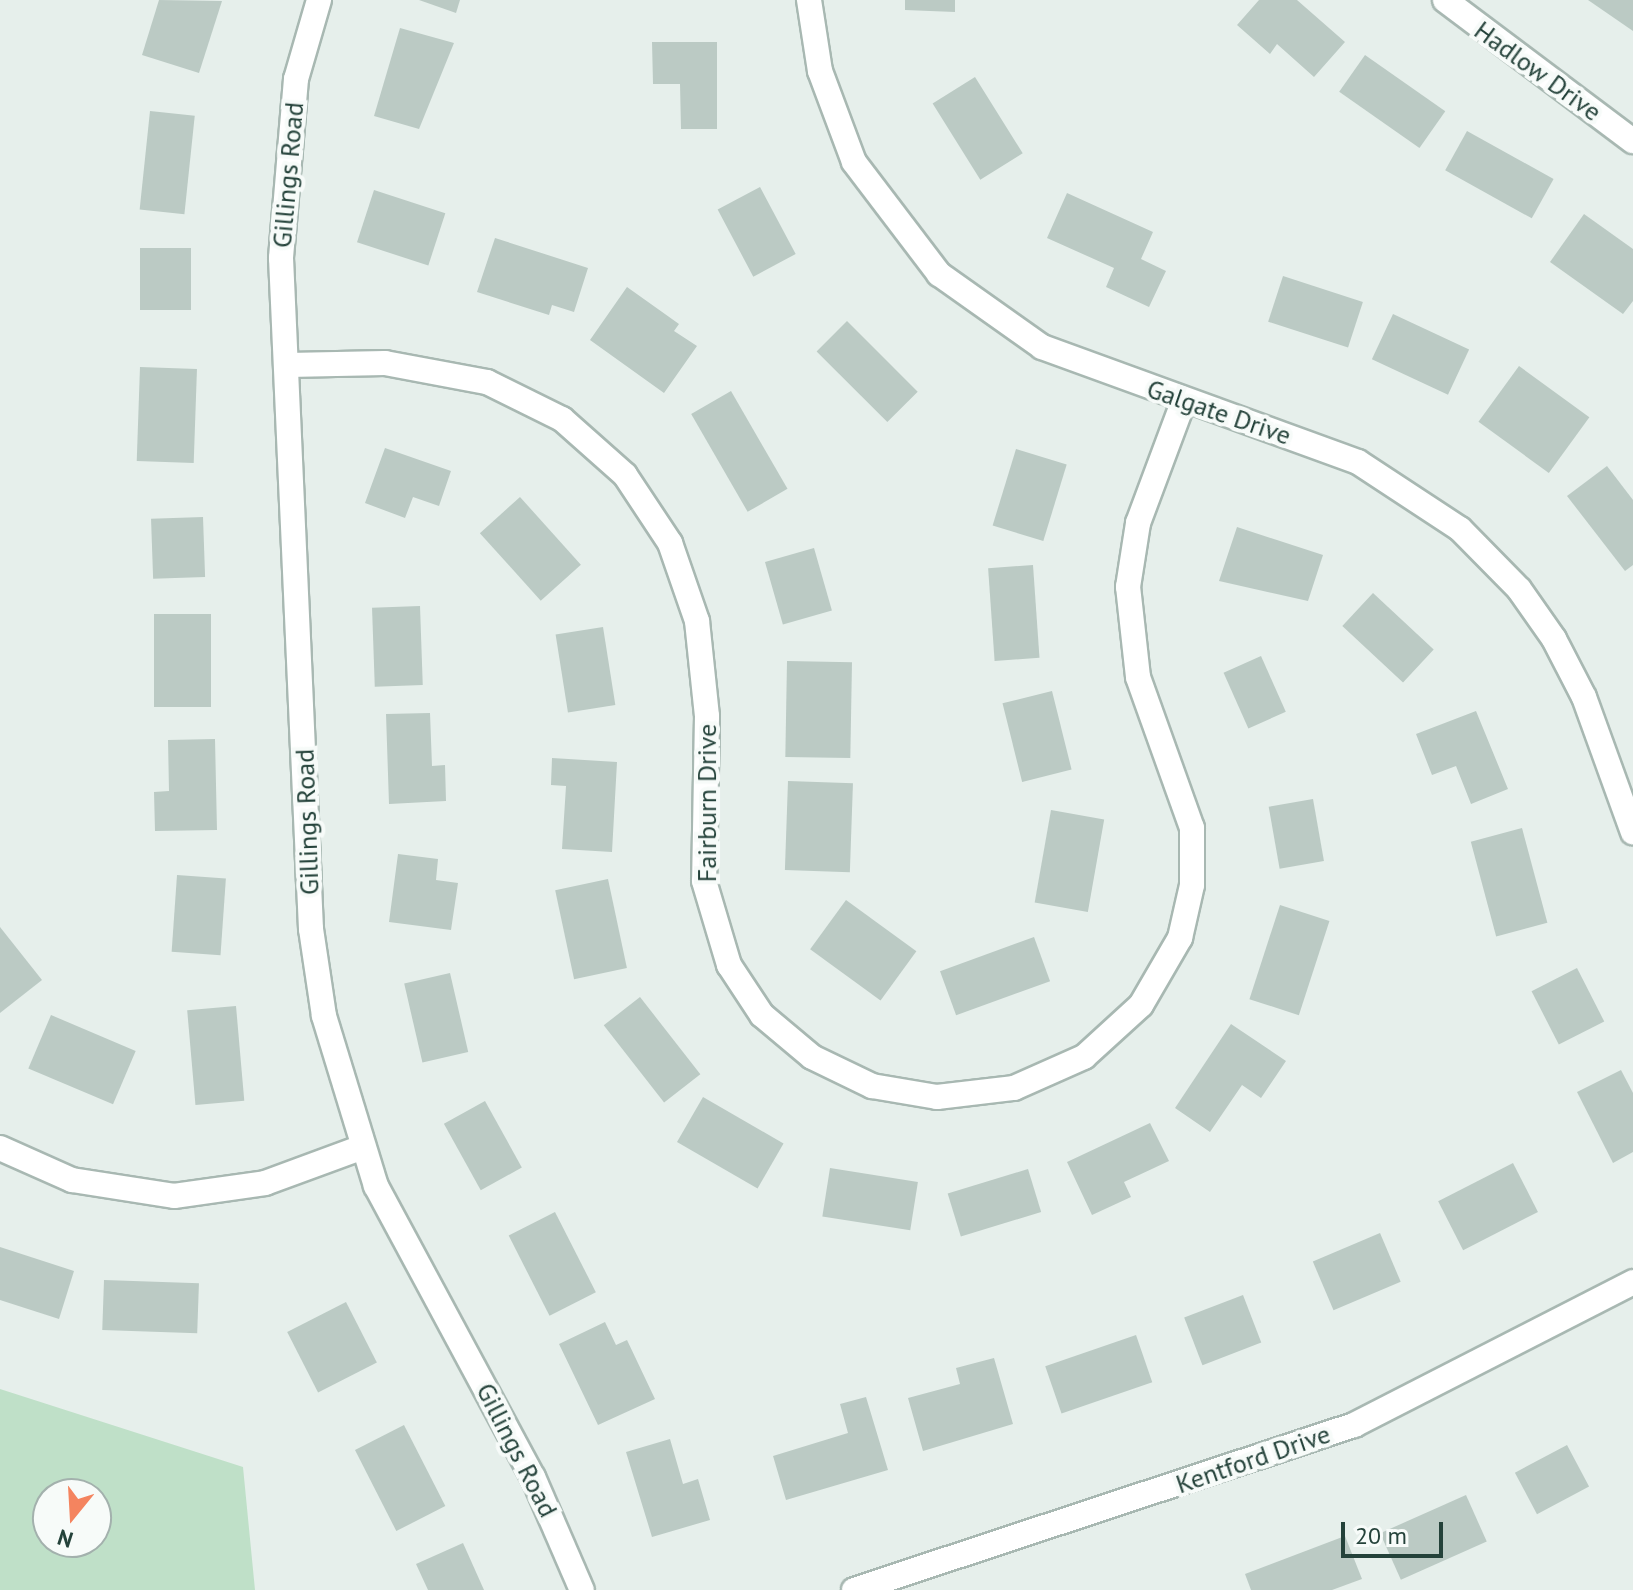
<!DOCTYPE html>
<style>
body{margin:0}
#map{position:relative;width:1633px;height:1590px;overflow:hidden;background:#e6efeb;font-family:"PT Sans",sans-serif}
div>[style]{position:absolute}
.green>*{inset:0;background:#bfe0c8}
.building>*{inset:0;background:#bbcac4;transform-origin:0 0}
.roads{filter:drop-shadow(2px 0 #a8b8b2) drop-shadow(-2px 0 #a8b8b2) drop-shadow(0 2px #a8b8b2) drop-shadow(0 -2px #a8b8b2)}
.minor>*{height:24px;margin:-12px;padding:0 12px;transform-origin:12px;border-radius:12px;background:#fff}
span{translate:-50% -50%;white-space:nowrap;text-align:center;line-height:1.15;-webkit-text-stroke:8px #f7fbf9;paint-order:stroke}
.street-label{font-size:26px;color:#24423a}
.north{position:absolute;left:32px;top:1478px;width:80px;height:80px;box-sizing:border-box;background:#f7fbf9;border:2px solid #a3b1ad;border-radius:50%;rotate:198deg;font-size:22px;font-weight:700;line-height:32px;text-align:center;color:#24423a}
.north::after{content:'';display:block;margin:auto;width:28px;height:36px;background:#f4845f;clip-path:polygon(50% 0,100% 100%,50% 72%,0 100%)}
.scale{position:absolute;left:1341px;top:1522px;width:102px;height:36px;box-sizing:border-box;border:4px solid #24423a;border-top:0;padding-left:10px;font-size:24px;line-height:28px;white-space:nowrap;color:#24423a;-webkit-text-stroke:6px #f7fbf9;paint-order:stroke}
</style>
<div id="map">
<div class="green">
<i style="clip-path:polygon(evenodd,0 1389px,243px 1467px,255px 1590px,0 1590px,0 1389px,96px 1494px,96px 1542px,48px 1542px,48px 1494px,96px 1494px)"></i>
</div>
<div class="building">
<i style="clip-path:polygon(159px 0,222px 1px,199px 73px,142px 55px)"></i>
<i style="clip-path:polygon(419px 0,460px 0,456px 13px)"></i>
<i style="clip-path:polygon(905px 0,955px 0,955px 12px,905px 10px)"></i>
<i style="clip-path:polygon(1259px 0,1297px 0,1345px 42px,1314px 77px,1277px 44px,1270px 54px,1237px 25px)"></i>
<i style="clip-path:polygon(1588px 0,1633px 0,1633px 31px)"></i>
<i style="clip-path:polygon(400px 28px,454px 43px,419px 129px,374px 116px)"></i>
<i style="clip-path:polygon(652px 42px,717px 42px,717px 129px,681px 129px,680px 84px,653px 84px)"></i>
<i style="left:1365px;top:55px;width:98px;height:45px;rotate:35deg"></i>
<i style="left:975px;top:77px;width:90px;height:50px;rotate:58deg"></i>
<i style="left:150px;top:111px;width:45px;height:99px;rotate:6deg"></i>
<i style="left:1467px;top:131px;width:99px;height:45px;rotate:29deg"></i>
<i style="left:760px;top:187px;width:76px;height:48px;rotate:62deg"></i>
<i style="left:374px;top:190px;width:75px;height:55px;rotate:18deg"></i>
<i style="clip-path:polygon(1067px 193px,1153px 232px,1141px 259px,1166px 271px,1149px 307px,1106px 287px,1114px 268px,1047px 238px)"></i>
<i style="clip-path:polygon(1584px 214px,1633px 249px,1633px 301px,1623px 314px,1550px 262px)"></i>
<i style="clip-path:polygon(495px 238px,588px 268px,574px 312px,552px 305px,549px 315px,477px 292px)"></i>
<i style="left:140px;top:248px;width:51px;height:62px"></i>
<i style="left:1283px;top:276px;width:84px;height:48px;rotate:18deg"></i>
<i style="clip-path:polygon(627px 287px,679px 324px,674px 331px,697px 346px,664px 393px,590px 340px)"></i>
<i style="left:1393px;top:314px;width:84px;height:50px;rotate:25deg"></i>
<i style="left:847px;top:321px;width:100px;height:43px;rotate:45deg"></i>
<i style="left:1519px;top:366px;width:87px;height:69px;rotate:36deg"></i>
<i style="left:140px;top:367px;width:57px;height:94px;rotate:2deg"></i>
<i style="left:731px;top:391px;width:113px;height:46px;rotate:60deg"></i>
<i style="clip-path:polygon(385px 448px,451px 471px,439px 506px,413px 497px,405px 518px,365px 503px)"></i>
<i style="left:1016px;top:449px;width:53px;height:80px;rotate:17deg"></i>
<i style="clip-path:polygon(1607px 466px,1633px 500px,1633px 565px,1625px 571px,1567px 496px)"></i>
<i style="left:520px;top:497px;width:91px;height:54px;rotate:48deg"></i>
<i style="left:203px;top:517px;width:60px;height:52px;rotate:88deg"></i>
<i style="clip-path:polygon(1237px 527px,1323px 555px,1308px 601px,1219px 581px)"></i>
<i style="left:814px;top:548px;width:65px;height:51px;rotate:74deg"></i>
<i style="left:1033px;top:565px;width:93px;height:45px;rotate:86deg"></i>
<i style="left:1373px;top:593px;width:83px;height:45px;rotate:43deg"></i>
<i style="left:420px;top:606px;width:79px;height:48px;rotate:88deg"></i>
<i style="left:154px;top:614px;width:57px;height:93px"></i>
<i style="left:603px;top:627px;width:79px;height:48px;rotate:81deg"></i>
<i style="left:1261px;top:656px;width:61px;height:41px;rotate:66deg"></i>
<i style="left:787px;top:661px;width:65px;height:96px;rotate:1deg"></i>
<i style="left:1052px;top:691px;width:81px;height:51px;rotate:76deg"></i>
<i style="clip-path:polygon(1476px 711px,1508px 789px,1471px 804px,1456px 766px,1432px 775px,1416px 734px)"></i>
<i style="clip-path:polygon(430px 713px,432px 766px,445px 765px,446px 801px,389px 804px,386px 714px)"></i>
<i style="clip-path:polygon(215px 739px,217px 830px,155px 831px,154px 792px,169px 791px,168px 740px)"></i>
<i style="clip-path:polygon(552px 758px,617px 762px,612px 852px,562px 849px,566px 786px,551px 785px)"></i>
<i style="left:788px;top:781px;width:65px;height:89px;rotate:2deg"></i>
<i style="left:1313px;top:799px;width:63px;height:45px;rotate:80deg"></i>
<i style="left:1051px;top:810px;width:54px;height:94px;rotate:10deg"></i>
<i style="left:1522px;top:828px;width:98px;height:53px;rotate:75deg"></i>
<i style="clip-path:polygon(398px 854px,438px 859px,436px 880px,458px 883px,451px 930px,389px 922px)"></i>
<i style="left:177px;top:875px;width:49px;height:77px;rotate:4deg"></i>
<i style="left:608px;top:879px;width:91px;height:54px;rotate:78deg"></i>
<i style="left:846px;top:900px;width:87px;height:61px;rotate:36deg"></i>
<i style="left:1280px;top:905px;width:52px;height:99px;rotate:18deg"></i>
<i style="clip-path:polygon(0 927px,42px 980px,0 1013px)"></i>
<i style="left:1034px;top:937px;width:47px;height:100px;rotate:70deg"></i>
<i style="left:1577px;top:968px;width:60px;height:51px;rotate:63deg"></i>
<i style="left:450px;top:973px;width:81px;height:47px;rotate:77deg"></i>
<i style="left:640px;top:997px;width:98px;height:46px;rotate:52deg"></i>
<i style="left:236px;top:1006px;width:95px;height:49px;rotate:85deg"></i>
<i style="left:51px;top:1015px;width:92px;height:58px;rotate:23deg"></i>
<i style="clip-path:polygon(1231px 1024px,1286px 1061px,1261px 1098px,1242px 1085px,1210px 1132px,1175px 1108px)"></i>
<i style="clip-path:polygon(1621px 1070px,1633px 1093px,1633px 1152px,1613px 1163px,1577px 1092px)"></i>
<i style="left:703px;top:1097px;width:93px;height:52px;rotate:30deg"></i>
<i style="left:485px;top:1101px;width:76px;height:47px;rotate:61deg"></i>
<i style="clip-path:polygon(1150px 1123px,1169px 1161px,1124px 1182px,1131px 1197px,1092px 1215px,1067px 1162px)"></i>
<i style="left:1513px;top:1163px;width:55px;height:84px;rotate:63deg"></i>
<i style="left:830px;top:1168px;width:89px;height:49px;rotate:9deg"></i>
<i style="left:1028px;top:1169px;width:45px;height:84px;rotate:73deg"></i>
<i style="left:555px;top:1212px;width:90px;height:52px;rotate:63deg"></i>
<i style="left:1380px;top:1233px;width:53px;height:73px;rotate:67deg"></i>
<i style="clip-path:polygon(0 1247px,74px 1271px,59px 1319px,0 1300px)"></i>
<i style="left:104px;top:1280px;width:95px;height:50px;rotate:2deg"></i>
<i style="left:1243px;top:1295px;width:51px;height:63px;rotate:69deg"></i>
<i style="left:346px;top:1302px;width:68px;height:66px;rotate:63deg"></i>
<i style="clip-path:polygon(605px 1322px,616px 1345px,627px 1340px,655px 1399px,598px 1425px,559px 1344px)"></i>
<i style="left:1136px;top:1335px;width:50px;height:96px;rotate:71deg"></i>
<i style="clip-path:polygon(994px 1358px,1013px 1424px,923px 1451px,908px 1398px,960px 1384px,956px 1368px)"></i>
<i style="clip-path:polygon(866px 1397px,888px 1470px,786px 1500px,773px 1456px,848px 1433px,840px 1404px)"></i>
<i style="left:404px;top:1425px;width:91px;height:55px;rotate:63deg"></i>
<i style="clip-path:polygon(670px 1439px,683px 1484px,698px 1479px,710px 1520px,652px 1537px,626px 1452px)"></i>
<i style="left:1567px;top:1445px;width:47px;height:59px;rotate:62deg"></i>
<i style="left:1466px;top:1495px;width:51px;height:94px;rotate:66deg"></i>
<i style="clip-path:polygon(1345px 1536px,1362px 1579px,1332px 1590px,1251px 1590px,1245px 1574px)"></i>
<i style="clip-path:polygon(463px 1543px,484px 1590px,428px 1590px,416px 1564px)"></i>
</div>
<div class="roads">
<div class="minor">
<i style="left:319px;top:0;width:82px;rotate:106.2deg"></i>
<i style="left:296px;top:79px;width:180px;rotate:94.8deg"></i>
<i style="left:281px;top:258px;width:672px;rotate:87.44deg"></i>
<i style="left:311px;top:929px;width:88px;rotate:81.5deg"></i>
<i style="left:324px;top:1016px;width:178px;rotate:73deg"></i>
<i style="left:376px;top:1186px;width:331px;rotate:61.7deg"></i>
<i style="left:533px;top:1477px;width:123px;rotate:66.6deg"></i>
<i style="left:809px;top:0;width:72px;rotate:81.2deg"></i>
<i style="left:820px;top:71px;width:97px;rotate:69.5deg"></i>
<i style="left:854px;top:162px;width:141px;rotate:52.8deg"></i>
<i style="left:939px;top:274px;width:126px;rotate:35.3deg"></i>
<i style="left:1042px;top:347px;width:336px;rotate:20deg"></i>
<i style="left:1358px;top:462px;width:122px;rotate:33.3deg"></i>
<i style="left:1460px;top:529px;width:84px;rotate:45.5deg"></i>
<i style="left:1519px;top:589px;width:61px;rotate:55deg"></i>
<i style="left:1554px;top:639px;width:65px;rotate:62.7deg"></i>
<i style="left:1584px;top:697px;width:144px;rotate:70.1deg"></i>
<i style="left:1445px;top:0;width:235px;rotate:36.9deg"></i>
<i style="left:288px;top:365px;width:97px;rotate:-1.2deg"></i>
<i style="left:385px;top:363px;width:104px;rotate:10.6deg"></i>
<i style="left:487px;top:382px;width:84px;rotate:26.3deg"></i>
<i style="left:562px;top:419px;width:84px;rotate:41.6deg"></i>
<i style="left:625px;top:475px;width:82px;rotate:56.5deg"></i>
<i style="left:670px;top:543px;width:83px;rotate:70.9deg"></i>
<i style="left:697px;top:621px;width:96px;rotate:84deg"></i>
<i style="left:707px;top:716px;width:165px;rotate:91deg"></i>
<i style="left:704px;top:881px;width:88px;rotate:73.4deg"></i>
<i style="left:729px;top:965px;width:60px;rotate:56.6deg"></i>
<i style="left:762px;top:1015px;width:65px;rotate:40deg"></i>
<i style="left:812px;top:1057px;width:67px;rotate:25.8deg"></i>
<i style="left:872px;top:1086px;width:66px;rotate:9.6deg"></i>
<i style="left:937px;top:1097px;width:78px;rotate:-6.7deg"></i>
<i style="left:1014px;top:1088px;width:77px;rotate:-23.9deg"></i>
<i style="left:1084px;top:1057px;width:77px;rotate:-42.4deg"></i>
<i style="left:1141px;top:1005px;width:78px;rotate:-59.8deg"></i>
<i style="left:1180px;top:938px;width:54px;rotate:-77.2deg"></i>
<i style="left:1192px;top:885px;width:57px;rotate:-90deg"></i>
<i style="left:1192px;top:828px;width:160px;rotate:-109.7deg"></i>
<i style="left:1138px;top:677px;width:91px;rotate:-96.3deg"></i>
<i style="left:1128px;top:587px;width:65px;rotate:-81.1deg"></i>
<i style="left:1138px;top:523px;width:131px;rotate:-69.5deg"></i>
<i style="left:0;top:1148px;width:79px;rotate:24deg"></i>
<i style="left:72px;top:1180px;width:103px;rotate:8.9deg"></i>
<i style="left:174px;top:1196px;width:92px;rotate:-8.1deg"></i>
<i style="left:265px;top:1183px;width:101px;rotate:-20.2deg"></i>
<i style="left:854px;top:1590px;width:527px;rotate:-18.26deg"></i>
<i style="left:1354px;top:1425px;width:314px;rotate:-27.1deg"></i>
</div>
</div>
<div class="street-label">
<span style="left:1538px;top:71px;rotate:36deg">Hadlow Drive</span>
<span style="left:288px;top:175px;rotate:-85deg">Gillings Road</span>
<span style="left:1219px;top:412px;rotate:19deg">Galgate Drive</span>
<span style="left:707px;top:803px;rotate:-90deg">Fairburn Drive</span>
<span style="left:307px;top:822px;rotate:-92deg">Gillings Road</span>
<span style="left:517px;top:1450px;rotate:63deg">Gillings Road</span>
<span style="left:1253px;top:1459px;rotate:-19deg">Kentford Drive</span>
</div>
<div class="north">N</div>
<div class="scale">20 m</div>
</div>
